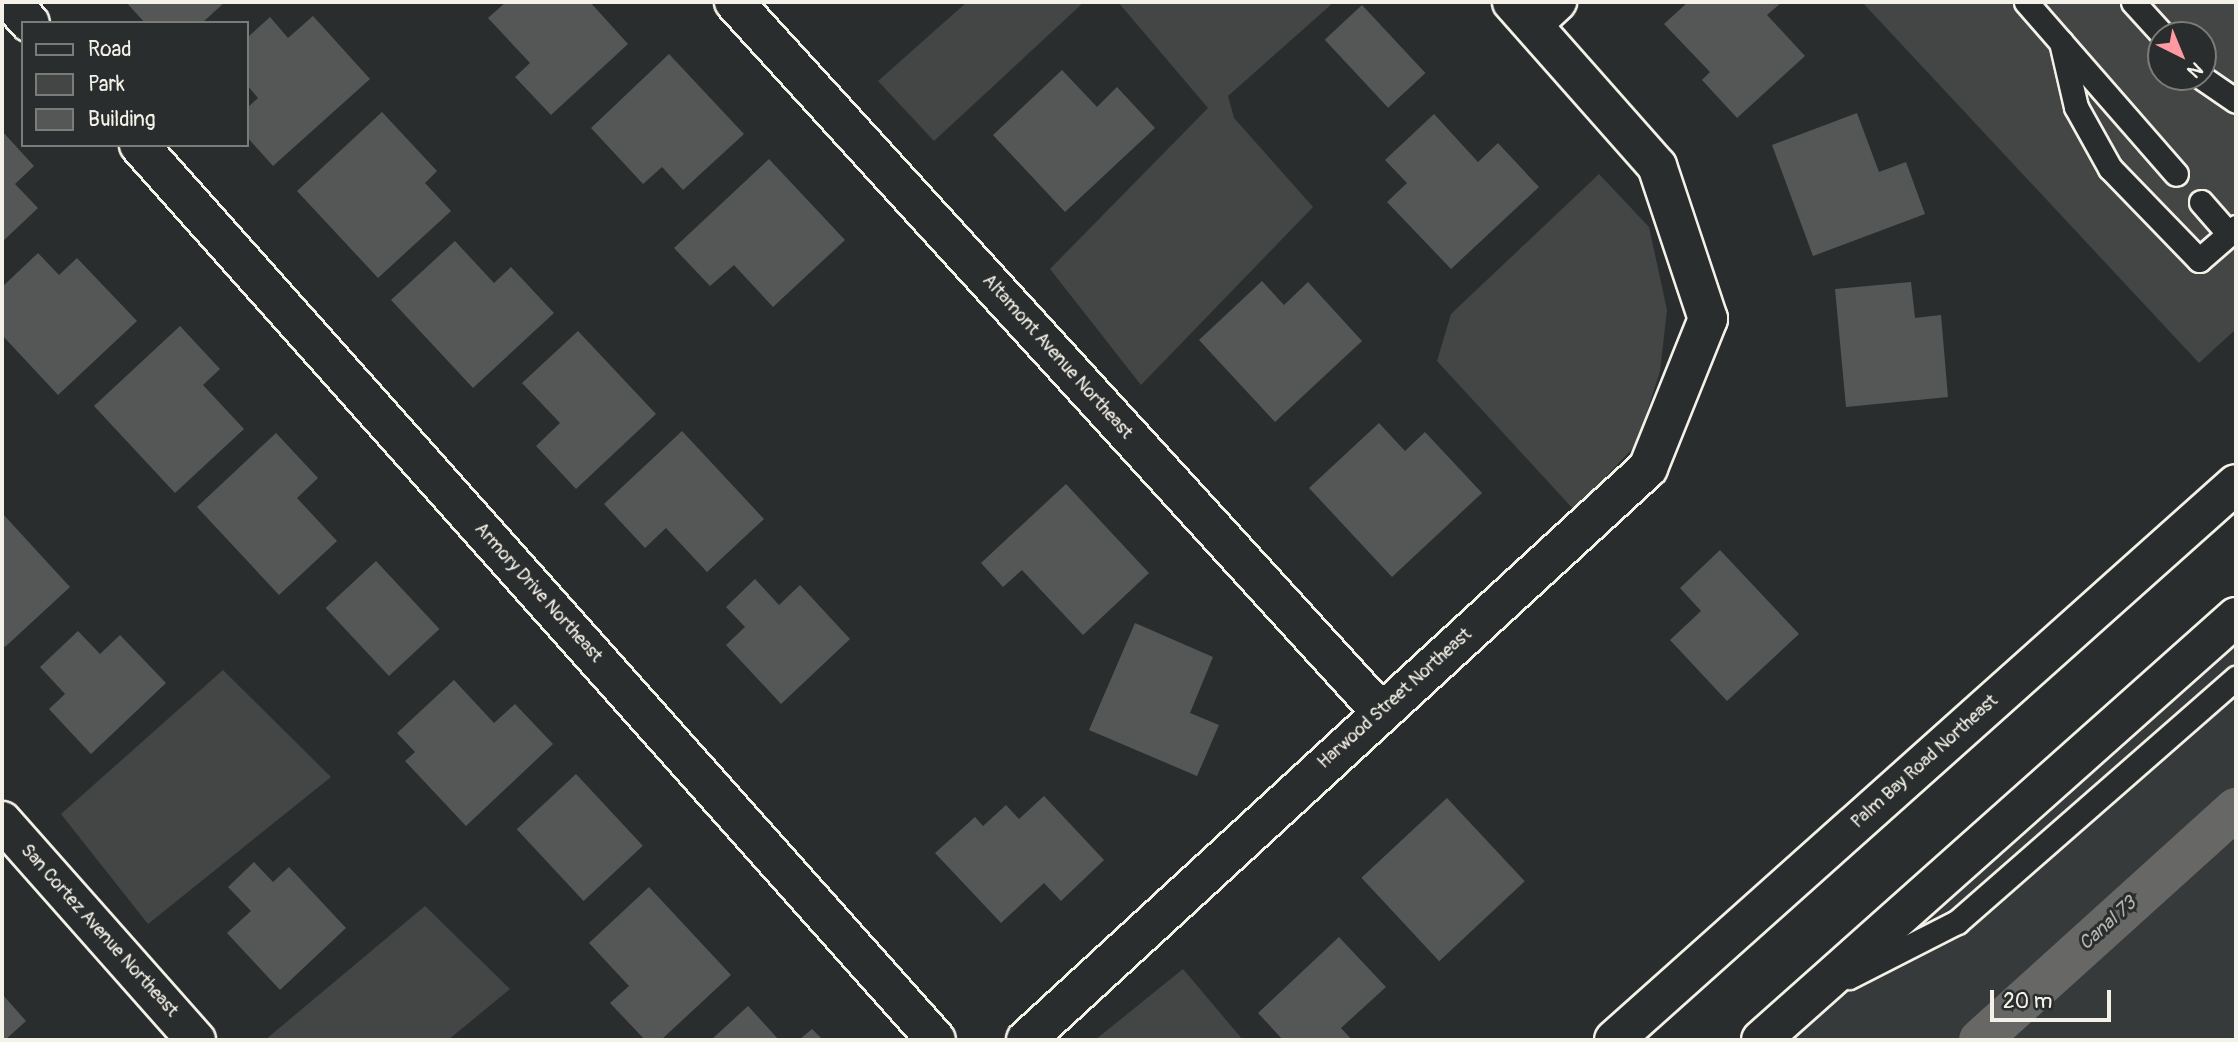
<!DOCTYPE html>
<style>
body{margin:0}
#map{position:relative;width:2238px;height:1042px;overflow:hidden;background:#2a2d2e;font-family:Pangolin,sans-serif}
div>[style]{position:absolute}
.built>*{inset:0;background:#373a3a}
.green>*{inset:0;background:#444645}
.canal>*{height:42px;margin:-21px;padding:0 21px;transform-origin:21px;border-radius:21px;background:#676866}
.building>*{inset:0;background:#555756;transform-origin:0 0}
.roads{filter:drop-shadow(2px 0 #f4f1e8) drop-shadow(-2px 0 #f4f1e8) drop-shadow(0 2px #f4f1e8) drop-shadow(0 -2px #f4f1e8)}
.service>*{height:23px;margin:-11.5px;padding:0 11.5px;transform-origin:11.5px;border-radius:11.5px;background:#2a2d2e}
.minor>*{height:38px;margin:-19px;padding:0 19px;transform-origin:19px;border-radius:19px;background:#2a2d2e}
.secondary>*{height:38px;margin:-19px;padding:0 19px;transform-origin:19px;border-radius:19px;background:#2a2d2e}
span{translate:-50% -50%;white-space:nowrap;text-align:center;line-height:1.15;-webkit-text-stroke:6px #2a2d2e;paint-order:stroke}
.street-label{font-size:18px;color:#f4f1e8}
.water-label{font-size:19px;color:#b5b3ae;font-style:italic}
.frame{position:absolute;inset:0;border:4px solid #f4f1e8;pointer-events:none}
.legend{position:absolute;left:21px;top:21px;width:228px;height:126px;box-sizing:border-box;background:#2a2d2e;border:2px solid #7b7b78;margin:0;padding:9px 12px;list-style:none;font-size:21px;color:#f4f1e8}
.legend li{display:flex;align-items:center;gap:14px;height:35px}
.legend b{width:35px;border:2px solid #7b7b78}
.north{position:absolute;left:2147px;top:21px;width:70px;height:70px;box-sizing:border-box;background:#2a2d2e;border:2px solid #7b7b78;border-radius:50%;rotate:137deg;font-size:19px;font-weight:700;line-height:28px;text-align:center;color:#f4f1e8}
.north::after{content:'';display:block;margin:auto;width:24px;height:32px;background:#ff9aa2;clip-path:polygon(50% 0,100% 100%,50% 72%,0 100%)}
.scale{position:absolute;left:1990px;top:990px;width:121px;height:32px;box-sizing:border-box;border:4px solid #f4f1e8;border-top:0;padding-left:9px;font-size:21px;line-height:24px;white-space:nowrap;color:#f4f1e8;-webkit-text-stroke:5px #2a2d2e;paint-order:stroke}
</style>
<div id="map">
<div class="built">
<i style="clip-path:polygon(2236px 617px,2236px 1040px,1761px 1040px)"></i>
</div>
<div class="green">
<i style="clip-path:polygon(967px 2px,1084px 2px,934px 141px,878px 81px)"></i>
<i style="clip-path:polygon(1118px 2px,1334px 2px,1228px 96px,1234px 118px,1313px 207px,1141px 385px,1050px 269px,1208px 108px)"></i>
<i style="clip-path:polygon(evenodd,1862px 2px,2236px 2px,2236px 329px,2199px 363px,1862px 2px,2161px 35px,2203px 35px,2203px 77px,2161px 77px,2161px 35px)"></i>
<i style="clip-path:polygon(1599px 174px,1649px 227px,1667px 310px,1660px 371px,1637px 444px,1574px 510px,1437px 361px,1451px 314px)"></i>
<i style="clip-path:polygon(223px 670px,331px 777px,148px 924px,61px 814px)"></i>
<i style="clip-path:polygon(425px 906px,510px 989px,448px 1040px,265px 1040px)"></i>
<i style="clip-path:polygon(1183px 969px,1243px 1040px,1095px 1040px)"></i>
</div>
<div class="canal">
<i style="left:1980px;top:1040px;width:345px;rotate:-42.1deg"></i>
</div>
<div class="building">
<i style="clip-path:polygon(126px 2px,225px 2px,202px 23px,145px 23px)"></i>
<i style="clip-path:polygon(506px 2px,590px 2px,628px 44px,551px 115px,515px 77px,530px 63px,488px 18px)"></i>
<i style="clip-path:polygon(1688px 2px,1782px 2px,1767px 15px,1805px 56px,1737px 118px,1702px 80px,1710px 72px,1664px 24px)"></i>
<i style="left:1362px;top:5px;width:93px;height:51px;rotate:47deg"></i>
<i style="clip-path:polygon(313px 16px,370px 79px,273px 166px,247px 137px,247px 108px,258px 98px,247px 85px,247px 38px,270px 17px,288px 38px)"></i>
<i style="clip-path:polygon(669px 54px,744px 134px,683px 190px,662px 167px,643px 184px,591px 128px)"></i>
<i style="clip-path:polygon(1062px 70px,1097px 107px,1117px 87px,1155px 128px,1065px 212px,993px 135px)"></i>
<i style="clip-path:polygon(382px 112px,437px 171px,425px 183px,451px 211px,378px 278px,297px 191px)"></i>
<i style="clip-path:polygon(1857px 113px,1879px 172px,1906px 162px,1925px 214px,1813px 256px,1772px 145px)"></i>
<i style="clip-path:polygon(1434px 114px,1478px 162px,1498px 143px,1539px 187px,1451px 269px,1387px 202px,1407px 183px,1385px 160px)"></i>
<i style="clip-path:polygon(2px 131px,34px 166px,15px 184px,38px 208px,2px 242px)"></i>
<i style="clip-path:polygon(769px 159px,845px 240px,773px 307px,734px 265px,710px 286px,674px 248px)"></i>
<i style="clip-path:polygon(455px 241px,494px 283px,511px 267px,554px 313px,473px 388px,391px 300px)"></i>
<i style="clip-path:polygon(38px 253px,59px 275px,77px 258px,137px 321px,58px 395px,2px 335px,2px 287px)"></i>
<i style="clip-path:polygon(1262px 281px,1284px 305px,1308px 282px,1362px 341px,1275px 422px,1199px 340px)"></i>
<i style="clip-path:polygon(1911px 282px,1915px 318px,1941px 315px,1948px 397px,1846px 407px,1835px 289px)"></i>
<i style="clip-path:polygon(180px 326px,220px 369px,203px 385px,244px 429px,175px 493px,94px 406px)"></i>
<i style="clip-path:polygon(578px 331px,656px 414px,576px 489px,536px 446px,560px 423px,522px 383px)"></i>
<i style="clip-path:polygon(1379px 423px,1405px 451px,1425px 432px,1482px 493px,1392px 577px,1309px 488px)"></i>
<i style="clip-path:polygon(682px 431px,764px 519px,707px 572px,666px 528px,645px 548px,604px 504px)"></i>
<i style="clip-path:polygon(276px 433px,318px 478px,297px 498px,337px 541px,279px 595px,197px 507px)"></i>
<i style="clip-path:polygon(1066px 484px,1149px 573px,1083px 635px,1022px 570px,1003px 587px,981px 563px)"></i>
<i style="clip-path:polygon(2px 513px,70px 587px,5px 647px,2px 643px)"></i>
<i style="clip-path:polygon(1720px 550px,1799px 634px,1727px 701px,1670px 640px,1701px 611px,1680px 588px)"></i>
<i style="left:376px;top:561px;width:93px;height:69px;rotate:47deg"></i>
<i style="clip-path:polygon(755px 579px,779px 605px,800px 585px,850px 639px,781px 704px,726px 645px,745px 627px,726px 607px)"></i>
<i style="clip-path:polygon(1135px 623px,1213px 657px,1190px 713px,1219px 725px,1197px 776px,1089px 730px)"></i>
<i style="clip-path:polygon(78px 631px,100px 654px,120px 635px,166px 683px,91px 754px,49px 709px,65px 694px,40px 667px)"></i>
<i style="clip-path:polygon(454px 680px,494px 723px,515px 704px,553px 744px,466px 826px,405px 761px,415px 752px,397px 733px)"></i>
<i style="left:576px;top:774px;width:98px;height:81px;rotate:47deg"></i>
<i style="clip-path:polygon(1044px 796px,1104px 860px,1061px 901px,1044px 883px,1001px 923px,935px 853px,975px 817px,983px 826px,1006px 805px,1019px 819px)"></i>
<i style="left:1447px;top:798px;width:114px;height:117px;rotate:47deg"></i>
<i style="clip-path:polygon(254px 862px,273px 882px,289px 867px,346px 928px,280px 990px,227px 933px,251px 911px,228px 887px)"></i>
<i style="clip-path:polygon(649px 887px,731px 975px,661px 1040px,645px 1040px,610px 1003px,629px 986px,589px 943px)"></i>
<i style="clip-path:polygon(1339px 937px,1386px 987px,1341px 1028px,1352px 1040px,1283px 1040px,1258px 1013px)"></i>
<i style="clip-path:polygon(2px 994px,26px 1021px,5px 1040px,2px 1040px)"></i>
<i style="clip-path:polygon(748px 1006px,779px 1040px,711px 1040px)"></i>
<i style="clip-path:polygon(812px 1029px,823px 1040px,799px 1040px)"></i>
</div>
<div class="roads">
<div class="service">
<i style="left:2026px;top:2px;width:228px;rotate:48.9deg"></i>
<i style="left:2133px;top:2px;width:45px;rotate:47.7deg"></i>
<i style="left:2061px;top:42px;width:67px;rotate:77deg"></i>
<i style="left:2076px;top:107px;width:70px;rotate:60.9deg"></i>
<i style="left:2110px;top:168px;width:128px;rotate:45.9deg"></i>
<i style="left:2199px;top:260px;width:40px;rotate:-41deg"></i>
<i style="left:2201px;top:77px;width:42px;rotate:34.4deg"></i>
<i style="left:2201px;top:202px;width:43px;rotate:48.8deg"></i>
<i style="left:2229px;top:234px;width:10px;rotate:-45deg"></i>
<i style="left:1849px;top:977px;width:121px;rotate:-27deg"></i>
<i style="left:1957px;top:922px;width:371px;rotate:-41.2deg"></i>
</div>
<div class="minor">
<i style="left:11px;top:2px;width:28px;rotate:48deg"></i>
<i style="left:734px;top:2px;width:959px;rotate:47.66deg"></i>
<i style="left:1533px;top:24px;width:33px;rotate:-43deg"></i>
<i style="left:139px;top:145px;width:1198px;rotate:48.31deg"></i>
<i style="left:2px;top:821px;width:293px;rotate:48.5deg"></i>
<i style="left:1026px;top:1040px;width:845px;rotate:-42.6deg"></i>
<i style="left:1648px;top:468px;width:161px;rotate:-68.1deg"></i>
<i style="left:1708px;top:319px;width:161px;rotate:-108.4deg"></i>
<i style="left:1657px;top:166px;width:219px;rotate:-131.5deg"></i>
</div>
<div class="secondary">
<i style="left:1614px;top:1040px;width:834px;rotate:-41.79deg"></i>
<i style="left:1761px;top:1040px;width:636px;rotate:-41.69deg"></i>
</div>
</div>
<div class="street-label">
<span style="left:1057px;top:357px;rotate:48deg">Altamont Avenue Northeast</span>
<span style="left:538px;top:593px;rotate:48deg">Armory Drive Northeast</span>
<span style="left:1395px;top:699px;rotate:-42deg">Harwood Street Northeast</span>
<span style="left:1925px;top:762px;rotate:-42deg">Palm Bay Road Northeast</span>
<span style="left:99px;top:931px;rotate:48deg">San Cortez Avenue Northeast</span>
</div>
<div class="water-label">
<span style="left:2108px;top:924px;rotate:-42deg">Canal 73</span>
</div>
<div class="frame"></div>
<ul class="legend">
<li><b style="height:9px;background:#2a2d2e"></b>Road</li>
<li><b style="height:19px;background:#444645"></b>Park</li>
<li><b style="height:19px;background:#555756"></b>Building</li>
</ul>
<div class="north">N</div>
<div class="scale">20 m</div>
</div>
